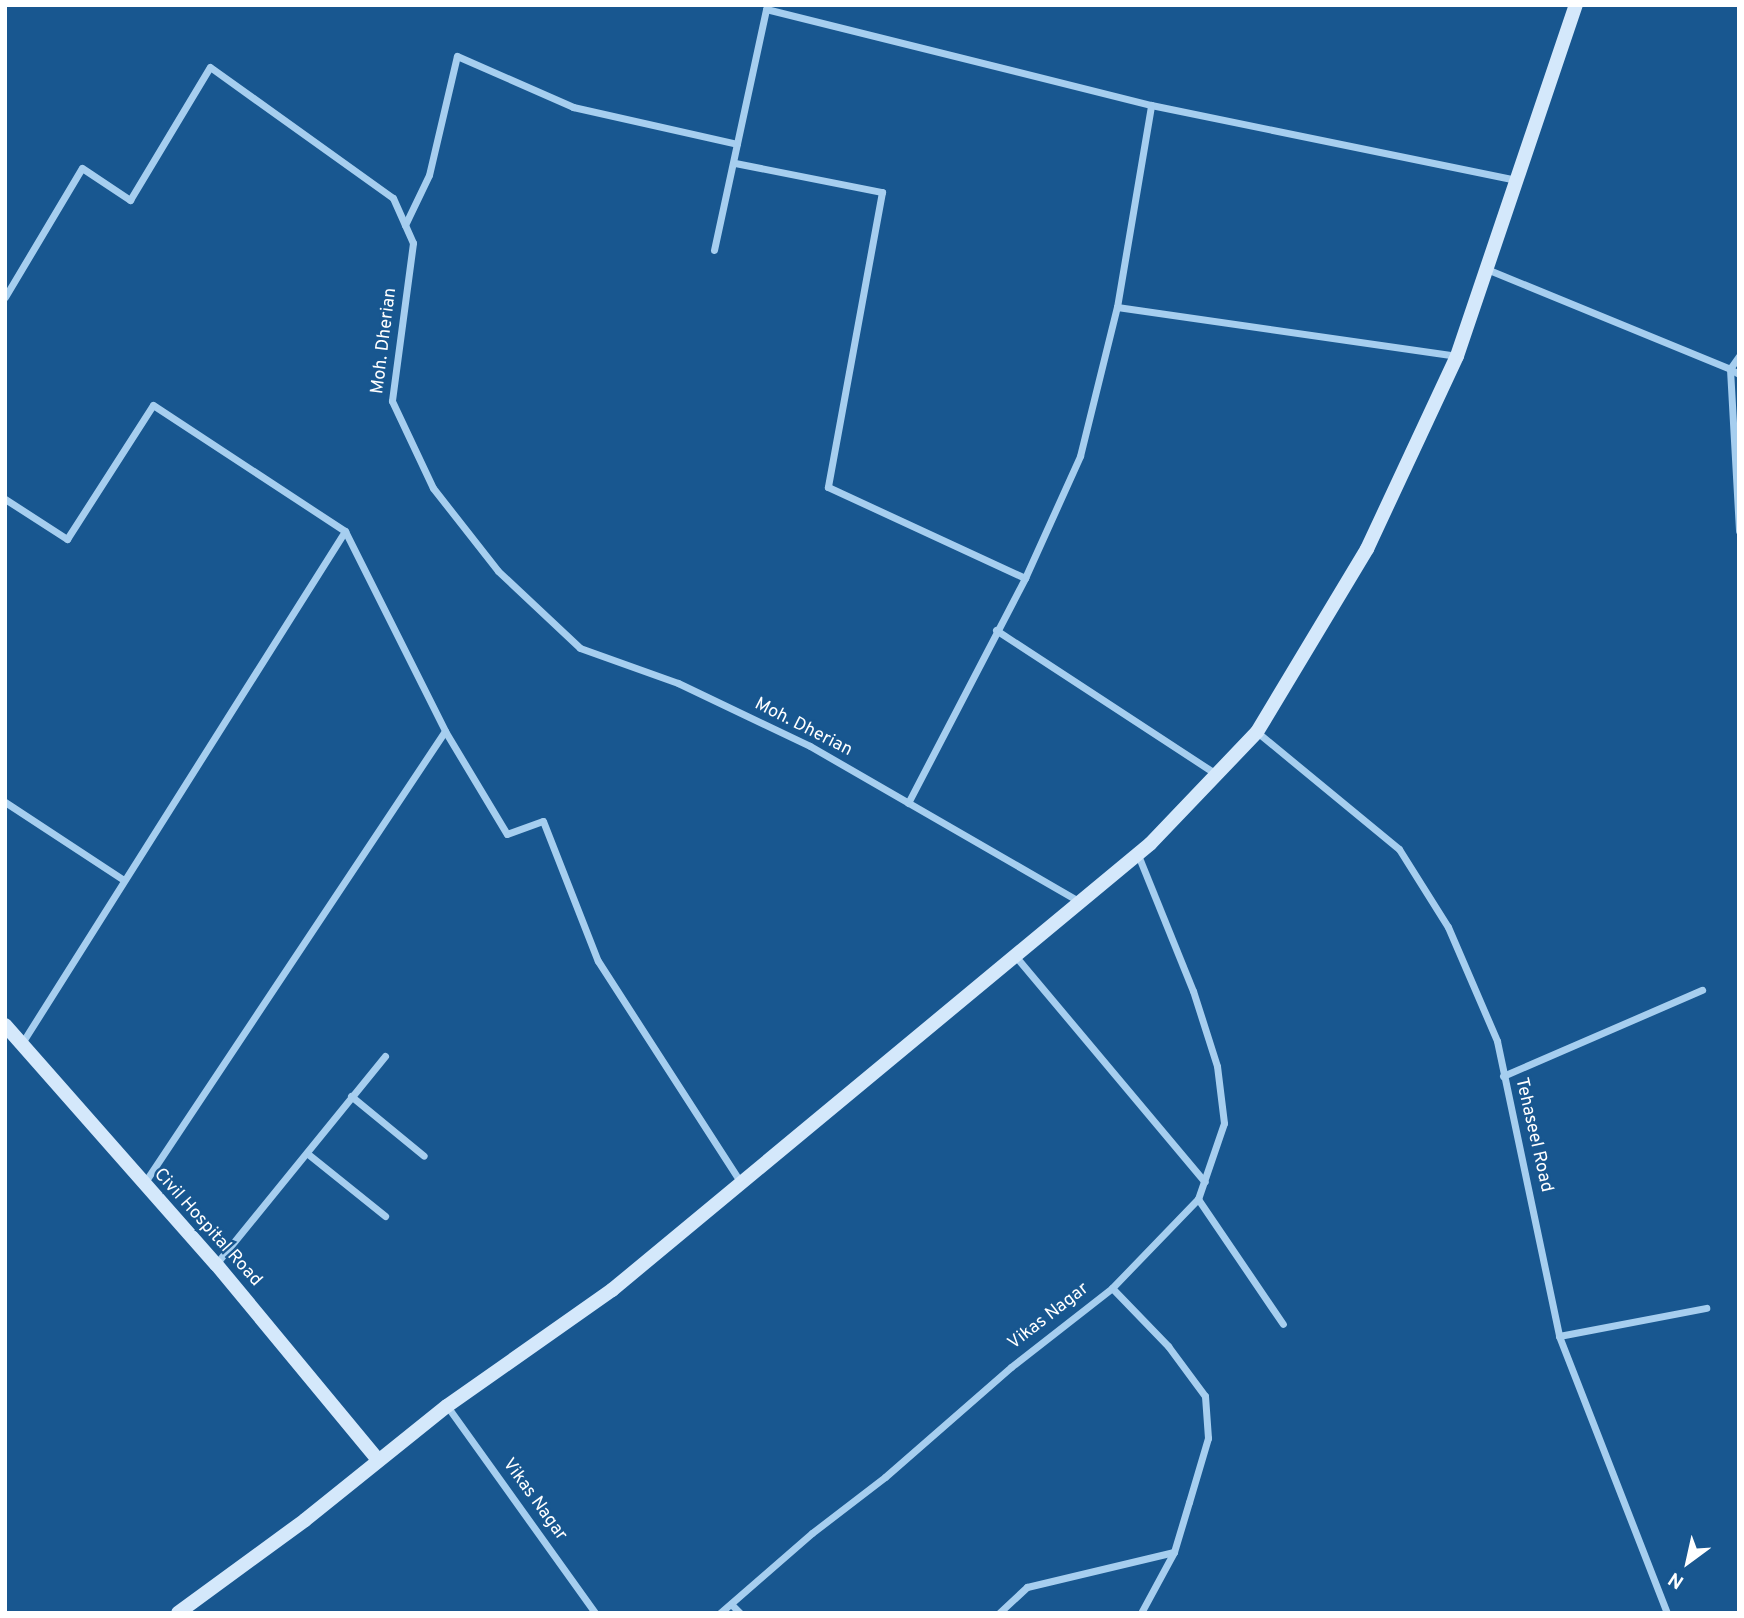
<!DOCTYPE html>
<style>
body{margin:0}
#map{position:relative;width:1744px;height:1618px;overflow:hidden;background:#185790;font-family:Overpass,sans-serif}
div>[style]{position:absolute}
.street>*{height:7px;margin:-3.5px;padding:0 3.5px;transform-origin:3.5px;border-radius:3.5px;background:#a6ceef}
.secondary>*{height:14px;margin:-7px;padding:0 7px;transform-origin:7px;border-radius:7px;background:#d4e8fb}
span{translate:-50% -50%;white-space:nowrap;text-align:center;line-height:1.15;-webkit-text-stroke:5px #185790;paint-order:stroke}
.street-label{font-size:18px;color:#fff}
.frame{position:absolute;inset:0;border:7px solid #fff;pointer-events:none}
.north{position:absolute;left:1653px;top:1527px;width:70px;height:70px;-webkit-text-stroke:5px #185790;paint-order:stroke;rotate:213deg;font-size:19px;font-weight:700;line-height:28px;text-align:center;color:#fff}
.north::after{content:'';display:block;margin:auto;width:24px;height:32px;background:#fff;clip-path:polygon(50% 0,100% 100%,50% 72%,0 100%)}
</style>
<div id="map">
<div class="street">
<i style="left:735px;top:163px;width:150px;rotate:11.2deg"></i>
<i style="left:882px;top:192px;width:300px;rotate:100.4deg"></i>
<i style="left:828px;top:487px;width:217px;rotate:24.8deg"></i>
<i style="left:405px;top:225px;width:55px;rotate:-64.4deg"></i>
<i style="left:429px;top:175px;width:122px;rotate:-76.8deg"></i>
<i style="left:457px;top:56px;width:127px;rotate:23.7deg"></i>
<i style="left:573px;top:107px;width:168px;rotate:12.7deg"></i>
<i style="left:714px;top:250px;width:247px;rotate:-77.8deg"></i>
<i style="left:766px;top:9px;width:397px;rotate:14deg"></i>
<i style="left:1151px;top:105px;width:373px;rotate:11.6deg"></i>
<i style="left:1489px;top:270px;width:261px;rotate:22.3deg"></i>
<i style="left:1730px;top:369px;width:162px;rotate:86.8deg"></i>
<i style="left:5px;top:297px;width:150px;rotate:-59.2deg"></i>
<i style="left:82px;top:168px;width:58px;rotate:33.7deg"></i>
<i style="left:130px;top:200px;width:155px;rotate:-59deg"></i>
<i style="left:210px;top:67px;width:225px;rotate:35.6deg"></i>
<i style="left:393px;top:198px;width:49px;rotate:66deg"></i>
<i style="left:413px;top:243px;width:159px;rotate:97.6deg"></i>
<i style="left:392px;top:401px;width:96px;rotate:64.8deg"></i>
<i style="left:433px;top:488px;width:105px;rotate:51.9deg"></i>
<i style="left:498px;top:571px;width:112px;rotate:43.2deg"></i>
<i style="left:580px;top:648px;width:104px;rotate:19.7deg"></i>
<i style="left:678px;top:683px;width:146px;rotate:25.5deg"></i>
<i style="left:810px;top:746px;width:312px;rotate:30deg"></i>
<i style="left:1117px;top:307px;width:344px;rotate:8.2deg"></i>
<i style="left:1739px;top:356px;width:16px;rotate:125deg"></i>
<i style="left:1730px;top:369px;width:10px;rotate:29deg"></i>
<i style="left:5px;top:499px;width:74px;rotate:32.8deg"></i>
<i style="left:67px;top:539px;width:159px;rotate:-57.3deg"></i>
<i style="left:153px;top:405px;width:230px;rotate:33.3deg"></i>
<i style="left:345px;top:531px;width:224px;rotate:63.4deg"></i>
<i style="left:445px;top:731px;width:120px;rotate:59deg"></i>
<i style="left:507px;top:834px;width:38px;rotate:-20deg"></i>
<i style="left:543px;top:821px;width:150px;rotate:68.6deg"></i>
<i style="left:598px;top:961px;width:264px;rotate:57.2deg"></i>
<i style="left:996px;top:630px;width:263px;rotate:33.2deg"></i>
<i style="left:1257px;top:732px;width:184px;rotate:39.5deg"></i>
<i style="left:1399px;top:849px;width:92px;rotate:57.9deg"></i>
<i style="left:1448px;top:927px;width:124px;rotate:66.7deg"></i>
<i style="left:1497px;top:1041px;width:301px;rotate:78.1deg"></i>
<i style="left:1559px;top:1336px;width:297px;rotate:68.7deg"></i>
<i style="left:5px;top:802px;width:140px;rotate:33.3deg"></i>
<i style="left:908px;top:803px;width:254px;rotate:-62.5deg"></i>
<i style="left:1025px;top:578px;width:134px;rotate:-65.7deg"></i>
<i style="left:1080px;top:456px;width:154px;rotate:-76.1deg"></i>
<i style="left:1117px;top:307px;width:205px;rotate:-80.4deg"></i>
<i style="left:1017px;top:958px;width:292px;rotate:50deg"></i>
<i style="left:22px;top:1043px;width:605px;rotate:-57.75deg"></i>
<i style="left:1503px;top:1076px;width:217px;rotate:-23.4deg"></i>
<i style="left:351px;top:1096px;width:94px;rotate:39.4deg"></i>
<i style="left:308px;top:1154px;width:99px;rotate:38.8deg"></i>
<i style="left:143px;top:1185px;width:545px;rotate:-56.37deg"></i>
<i style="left:1198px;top:1199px;width:151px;rotate:55.8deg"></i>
<i style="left:216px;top:1264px;width:268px;rotate:-50.9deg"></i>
<i style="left:1112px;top:1288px;width:81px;rotate:46deg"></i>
<i style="left:1168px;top:1346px;width:62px;rotate:53.5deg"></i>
<i style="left:1205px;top:1396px;width:42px;rotate:85.9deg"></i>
<i style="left:1208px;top:1438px;width:67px;rotate:106.5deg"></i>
<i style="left:1189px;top:1502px;width:52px;rotate:106.7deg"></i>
<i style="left:1174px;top:1552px;width:69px;rotate:118.4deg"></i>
<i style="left:1559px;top:1336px;width:150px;rotate:-10.8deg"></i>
<i style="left:447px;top:1406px;width:254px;rotate:54.4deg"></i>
<i style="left:731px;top:1604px;width:13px;rotate:45deg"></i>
<i style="left:720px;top:1613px;width:122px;rotate:-41deg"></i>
<i style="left:812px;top:1533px;width:92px;rotate:-37.5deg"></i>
<i style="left:885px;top:1477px;width:167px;rotate:-41.1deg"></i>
<i style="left:1011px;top:1367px;width:128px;rotate:-38deg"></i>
<i style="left:1112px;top:1288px;width:124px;rotate:-46deg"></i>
<i style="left:1198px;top:1199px;width:80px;rotate:-71.1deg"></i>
<i style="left:1224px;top:1123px;width:57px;rotate:-97deg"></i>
<i style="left:1217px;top:1066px;width:79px;rotate:-107.7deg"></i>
<i style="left:1193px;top:991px;width:147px;rotate:-112deg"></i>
<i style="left:999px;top:1613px;width:38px;rotate:-43deg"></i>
<i style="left:1027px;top:1587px;width:151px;rotate:-13.4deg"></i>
</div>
<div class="secondary">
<i style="left:5px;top:1025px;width:319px;rotate:48.6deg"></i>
<i style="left:216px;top:1264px;width:254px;rotate:50.4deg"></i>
<i style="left:178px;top:1613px;width:157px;rotate:-36.2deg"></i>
<i style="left:305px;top:1520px;width:182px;rotate:-38.8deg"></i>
<i style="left:447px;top:1406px;width:202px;rotate:-35.1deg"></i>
<i style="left:612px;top:1290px;width:699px;rotate:-39.66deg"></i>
<i style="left:1150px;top:844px;width:155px;rotate:-46.3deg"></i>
<i style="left:1257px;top:732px;width:214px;rotate:-59deg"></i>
<i style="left:1367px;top:549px;width:213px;rotate:-65deg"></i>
<i style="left:1457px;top:356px;width:371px;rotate:-71.3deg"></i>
</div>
<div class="street-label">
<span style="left:385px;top:341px;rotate:-83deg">Moh. Dherian</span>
<span style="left:803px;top:728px;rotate:27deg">Moh. Dherian</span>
<span style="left:1533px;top:1135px;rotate:77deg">Tehaseel Road</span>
<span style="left:207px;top:1228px;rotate:48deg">Civil Hospital Road</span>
<span style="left:1049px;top:1317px;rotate:-38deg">Vikas Nagar</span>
<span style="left:534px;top:1500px;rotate:54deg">Vikas Nagar</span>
</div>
<div class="frame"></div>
<div class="north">N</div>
</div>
